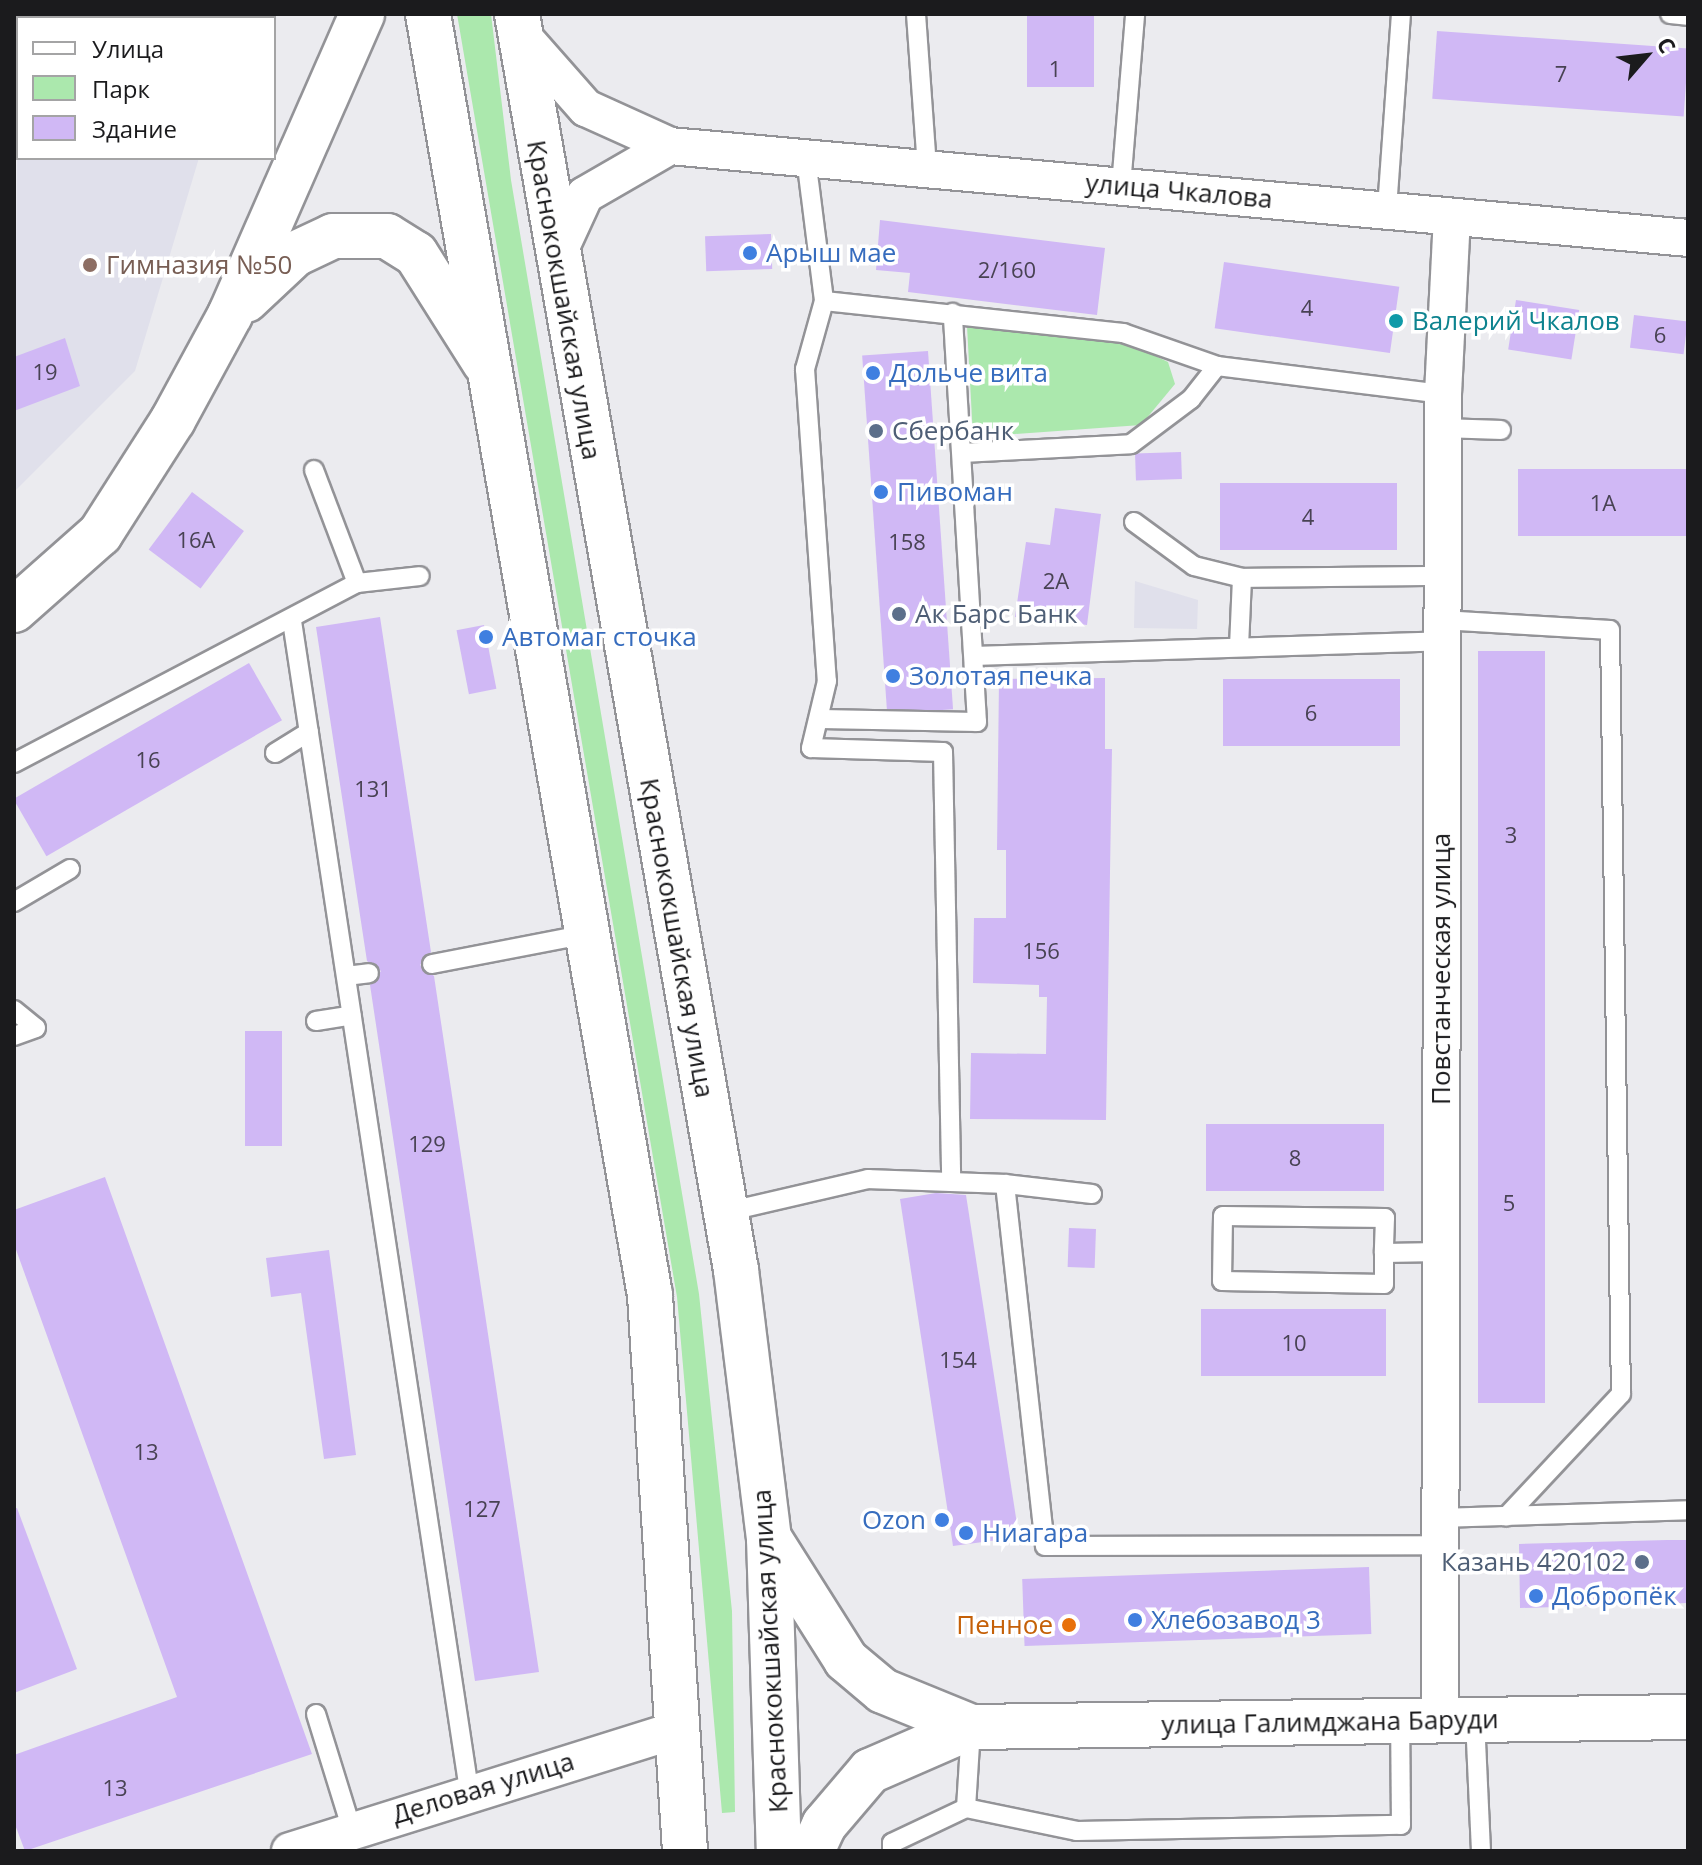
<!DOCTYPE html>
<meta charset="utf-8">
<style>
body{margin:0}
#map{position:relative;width:1702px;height:1865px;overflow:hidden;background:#ebebef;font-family:"Open Sans",sans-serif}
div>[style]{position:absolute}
.built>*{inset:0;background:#e0e0eb;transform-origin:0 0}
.green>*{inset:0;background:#abe8ad}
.building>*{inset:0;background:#d0b8f5;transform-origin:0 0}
.roads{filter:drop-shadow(2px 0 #939397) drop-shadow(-2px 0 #939397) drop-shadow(0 2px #939397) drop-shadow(0 -2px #939397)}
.service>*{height:18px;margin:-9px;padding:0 9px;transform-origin:9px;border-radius:9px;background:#fff}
.minor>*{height:36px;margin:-18px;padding:0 18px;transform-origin:18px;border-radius:18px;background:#fff}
.tertiary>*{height:44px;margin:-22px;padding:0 22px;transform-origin:22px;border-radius:22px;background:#fff}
.primary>*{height:44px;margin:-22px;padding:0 22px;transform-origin:22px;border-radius:22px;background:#fff}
.dots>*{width:22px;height:22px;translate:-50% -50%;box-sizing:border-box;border:4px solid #fff;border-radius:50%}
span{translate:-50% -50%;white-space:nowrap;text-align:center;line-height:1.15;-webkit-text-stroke:7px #fff;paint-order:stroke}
.number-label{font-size:22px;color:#484253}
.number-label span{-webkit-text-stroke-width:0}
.street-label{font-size:26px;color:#1b1b1d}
.shop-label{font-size:26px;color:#366cbe}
.left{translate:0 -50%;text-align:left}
.right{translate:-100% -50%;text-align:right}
.education-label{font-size:26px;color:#785e54}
.culture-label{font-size:26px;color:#0d838f}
.service-label{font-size:26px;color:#4e5e75}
.food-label{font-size:26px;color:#c56008}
.frame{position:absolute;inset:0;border:16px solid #1b1b1d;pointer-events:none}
.legend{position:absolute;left:16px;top:16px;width:260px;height:144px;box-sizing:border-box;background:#fff;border:2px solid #a4a4a5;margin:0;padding:10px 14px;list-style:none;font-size:24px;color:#1b1b1d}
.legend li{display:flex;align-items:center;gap:16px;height:40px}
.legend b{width:40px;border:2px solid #a4a4a5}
.north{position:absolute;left:1606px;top:16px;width:80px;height:80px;-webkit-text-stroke:6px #fff;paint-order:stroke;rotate:62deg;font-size:22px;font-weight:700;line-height:32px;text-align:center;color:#1b1b1d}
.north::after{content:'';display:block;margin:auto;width:28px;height:36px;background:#1b1b1d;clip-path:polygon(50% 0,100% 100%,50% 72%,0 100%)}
</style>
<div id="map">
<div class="built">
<i style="left:115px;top:14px;width:116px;height:14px"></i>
<i style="clip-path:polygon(18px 42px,18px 158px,199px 158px,135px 371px,14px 492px)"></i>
<i style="clip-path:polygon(1135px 581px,1198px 600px,1197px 629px,1134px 628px)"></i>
<i style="clip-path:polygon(1688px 978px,1688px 1373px,1686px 1009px)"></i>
</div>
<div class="green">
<i style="clip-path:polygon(457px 14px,491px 14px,511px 180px,699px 1294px,732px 1611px,735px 1812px,722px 1813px,677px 1297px)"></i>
<i style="clip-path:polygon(967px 326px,1120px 339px,1168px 362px,1175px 384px,1141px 425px,973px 437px)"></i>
</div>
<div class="building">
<i style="left:1027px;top:14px;width:67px;height:73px"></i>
<i style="left:1437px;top:31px;width:252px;height:68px;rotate:4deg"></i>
<i style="clip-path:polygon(880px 220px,1105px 248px,1097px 315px,908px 292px,910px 273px,876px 270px)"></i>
<i style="left:771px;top:234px;width:35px;height:66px;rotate:88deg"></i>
<i style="left:1224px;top:262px;width:177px;height:67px;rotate:8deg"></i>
<i style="left:1516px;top:300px;width:64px;height:50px;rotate:9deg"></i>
<i style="left:1634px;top:315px;width:54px;height:33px;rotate:7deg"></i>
<i style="clip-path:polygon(65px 338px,80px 386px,14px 411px,14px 357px)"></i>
<i style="left:928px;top:351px;width:359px;height:66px;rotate:86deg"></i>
<i style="left:1181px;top:452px;width:27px;height:46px;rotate:88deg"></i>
<i style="left:1518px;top:469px;width:170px;height:67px"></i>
<i style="left:1220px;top:483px;width:177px;height:67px"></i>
<i style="left:192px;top:492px;width:65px;height:72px;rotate:37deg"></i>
<i style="clip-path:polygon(1055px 508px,1101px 514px,1087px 625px,1015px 617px,1026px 542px,1050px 545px)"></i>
<i style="clip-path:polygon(380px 617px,431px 952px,420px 965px,434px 976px,539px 1672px,475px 1681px,370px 985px,381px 971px,367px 961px,316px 627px)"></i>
<i style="left:484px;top:625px;width:65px;height:28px;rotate:79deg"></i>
<i style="left:1478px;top:651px;width:67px;height:752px"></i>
<i style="left:249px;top:663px;width:66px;height:272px;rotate:60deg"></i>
<i style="clip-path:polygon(1105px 678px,1105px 749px,1112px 749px,1106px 1120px,970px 1119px,971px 1053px,1046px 1054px,1047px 997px,1039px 997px,1039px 985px,973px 983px,974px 918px,1006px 918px,1006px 850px,997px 850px,999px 679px)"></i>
<i style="left:1223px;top:679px;width:177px;height:67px"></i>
<i style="left:245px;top:1031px;width:37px;height:115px"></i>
<i style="left:1206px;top:1124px;width:178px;height:67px"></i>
<i style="clip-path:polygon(105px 1177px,312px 1754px,25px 1851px,14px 1822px,14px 1755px,177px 1697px,14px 1244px,14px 1210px)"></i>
<i style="clip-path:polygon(936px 1193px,966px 1195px,1019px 1537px,953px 1546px,900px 1199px)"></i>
<i style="left:1069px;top:1228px;width:27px;height:39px;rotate:2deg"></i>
<i style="clip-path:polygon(329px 1250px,356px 1455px,324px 1459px,301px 1293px,271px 1297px,266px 1258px)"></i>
<i style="left:1386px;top:1309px;width:67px;height:185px;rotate:90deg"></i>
<i style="clip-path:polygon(17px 1508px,77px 1669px,14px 1693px,14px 1509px)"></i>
<i style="clip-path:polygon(1667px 1540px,1688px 1540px,1688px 1603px,1520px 1608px,1519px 1544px)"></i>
<i style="left:1369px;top:1567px;width:67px;height:347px;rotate:88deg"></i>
</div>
<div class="roads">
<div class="service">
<i style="left:916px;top:14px;width:155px;rotate:85.9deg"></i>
<i style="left:1670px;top:14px;width:18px;rotate:6deg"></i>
<i style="left:806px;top:158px;width:144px;rotate:82.8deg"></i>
<i style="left:824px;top:301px;width:301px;rotate:6.1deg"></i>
<i style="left:1123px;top:333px;width:100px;rotate:19.3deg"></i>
<i style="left:1217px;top:366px;width:228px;rotate:7.1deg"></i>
<i style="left:1121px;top:186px;width:173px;rotate:-85.3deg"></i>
<i style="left:1387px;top:209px;width:196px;rotate:-85.9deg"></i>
<i style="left:824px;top:301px;width:71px;rotate:105.6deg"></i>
<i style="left:805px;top:369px;width:313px;rotate:86deg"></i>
<i style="left:827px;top:681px;width:69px;rotate:103.4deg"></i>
<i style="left:811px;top:748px;width:132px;rotate:1.7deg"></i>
<i style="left:943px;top:752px;width:430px;rotate:88.9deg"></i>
<i style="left:1443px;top:428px;width:58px;rotate:2deg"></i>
<i style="left:962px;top:453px;width:169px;rotate:-3deg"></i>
<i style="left:1131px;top:444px;width:75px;rotate:-36.9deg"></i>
<i style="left:1191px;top:399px;width:42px;rotate:-51.8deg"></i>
<i style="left:314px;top:470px;width:121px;rotate:69.2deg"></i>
<i style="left:1134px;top:522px;width:74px;rotate:36.3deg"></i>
<i style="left:1194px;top:566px;width:49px;rotate:14deg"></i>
<i style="left:1442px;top:620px;width:168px;rotate:3.4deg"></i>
<i style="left:1610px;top:630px;width:764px;rotate:89.18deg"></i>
<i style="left:1621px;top:1394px;width:168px;rotate:133.1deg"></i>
<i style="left:292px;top:621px;width:1182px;rotate:81.39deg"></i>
<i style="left:1239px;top:647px;width:69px;rotate:-87.5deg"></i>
<i style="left:1242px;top:578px;width:200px;rotate:-0.6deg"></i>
<i style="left:974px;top:656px;width:468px;rotate:-1.8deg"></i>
<i style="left:821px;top:719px;width:156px;rotate:1.1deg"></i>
<i style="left:977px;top:722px;width:410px;rotate:-93.4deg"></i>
<i style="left:275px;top:753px;width:40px;rotate:-32deg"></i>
<i style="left:14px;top:763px;width:387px;rotate:-27.7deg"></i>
<i style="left:357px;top:583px;width:63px;rotate:-6.3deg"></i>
<i style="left:14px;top:902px;width:65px;rotate:-30.5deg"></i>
<i style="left:432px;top:964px;width:159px;rotate:-10.9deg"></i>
<i style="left:346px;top:976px;width:23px;rotate:-7deg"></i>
<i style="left:14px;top:1010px;width:28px;rotate:39deg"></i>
<i style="left:36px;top:1028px;width:23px;rotate:160deg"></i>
<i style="left:316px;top:1021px;width:36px;rotate:-9deg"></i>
<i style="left:1092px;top:1194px;width:88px;rotate:-173.4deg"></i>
<i style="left:1005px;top:1184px;width:364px;rotate:83.7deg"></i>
<i style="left:1045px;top:1546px;width:394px;rotate:-0.1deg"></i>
<i style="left:726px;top:1212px;width:146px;rotate:-13.1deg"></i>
<i style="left:868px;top:1179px;width:137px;rotate:2.1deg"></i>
<i style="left:1384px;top:1253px;width:31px;rotate:90deg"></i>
<i style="left:1384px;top:1284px;width:162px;rotate:-178.9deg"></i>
<i style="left:1222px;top:1281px;width:65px;rotate:-89.1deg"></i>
<i style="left:1223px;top:1216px;width:162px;rotate:0.7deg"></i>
<i style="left:1385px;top:1218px;width:35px;rotate:92deg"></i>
<i style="left:1384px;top:1253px;width:56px;rotate:-1deg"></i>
<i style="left:1440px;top:1518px;width:248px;rotate:-1.8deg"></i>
<i style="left:316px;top:1714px;width:121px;rotate:72.8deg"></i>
<i style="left:1475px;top:1719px;width:132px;rotate:87.4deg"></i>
<i style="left:966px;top:1808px;width:113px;rotate:11.7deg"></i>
<i style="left:1077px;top:1831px;width:324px;rotate:-1.1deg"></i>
<i style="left:1401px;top:1825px;width:105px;rotate:-90.5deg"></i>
<i style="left:892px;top:1851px;width:8px;rotate:-90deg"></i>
<i style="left:892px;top:1843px;width:82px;rotate:-25.3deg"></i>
<i style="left:966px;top:1808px;width:79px;rotate:-86.4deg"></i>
</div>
<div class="minor">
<i style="left:518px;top:31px;width:103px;rotate:48.6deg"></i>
<i style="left:586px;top:108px;width:92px;rotate:24.3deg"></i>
<i style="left:670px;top:146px;width:1022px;rotate:5.16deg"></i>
<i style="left:556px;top:258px;width:69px;rotate:-65.3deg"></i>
<i style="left:585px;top:195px;width:98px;rotate:-30deg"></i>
<i style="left:1440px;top:1719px;width:1325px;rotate:-89.87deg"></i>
<i style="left:1443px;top:394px;width:176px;rotate:-87.1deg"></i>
<i style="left:290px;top:1851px;width:405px;rotate:-17.4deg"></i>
</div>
<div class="tertiary">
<i style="left:246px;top:300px;width:67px;rotate:-43.2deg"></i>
<i style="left:295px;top:254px;width:42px;rotate:-25.3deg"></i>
<i style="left:333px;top:236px;width:54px"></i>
<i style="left:387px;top:236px;width:34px;rotate:32deg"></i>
<i style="left:416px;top:254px;width:129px;rotate:57.7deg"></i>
<i style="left:14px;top:610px;width:115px;rotate:-41.5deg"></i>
<i style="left:100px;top:534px;width:135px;rotate:-57.4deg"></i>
<i style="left:173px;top:420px;width:119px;rotate:-61.5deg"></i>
<i style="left:230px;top:315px;width:329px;rotate:-66.3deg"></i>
<i style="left:769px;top:1538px;width:144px;rotate:57.7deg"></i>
<i style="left:846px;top:1660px;width:48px;rotate:40deg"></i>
<i style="left:883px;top:1691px;width:95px;rotate:22.2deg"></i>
<i style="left:812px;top:1851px;width:29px;rotate:-65deg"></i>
<i style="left:824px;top:1825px;width:71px;rotate:-49.6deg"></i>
<i style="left:870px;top:1771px;width:110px;rotate:-23.5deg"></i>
<i style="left:971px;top:1727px;width:717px;rotate:-0.8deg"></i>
</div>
<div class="primary">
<i style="left:428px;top:14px;width:1300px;rotate:80.17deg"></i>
<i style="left:650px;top:1295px;width:557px;rotate:86.4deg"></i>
<i style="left:517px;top:14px;width:1275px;rotate:80.11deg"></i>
<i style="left:736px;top:1270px;width:270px;rotate:83deg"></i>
<i style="left:769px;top:1538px;width:313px;rotate:88.2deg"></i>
</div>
</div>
<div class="dots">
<i style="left:750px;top:253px;background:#3f7fe0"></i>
<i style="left:90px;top:265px;background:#8d6e63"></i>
<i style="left:1396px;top:321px;background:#0f9aa8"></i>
<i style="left:873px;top:373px;background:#3f7fe0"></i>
<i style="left:876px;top:431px;background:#5c6f8a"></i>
<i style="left:881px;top:492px;background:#3f7fe0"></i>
<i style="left:899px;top:614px;background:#5c6f8a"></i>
<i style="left:486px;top:637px;background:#3f7fe0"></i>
<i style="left:893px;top:676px;background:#3f7fe0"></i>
<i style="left:942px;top:1520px;background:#3f7fe0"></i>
<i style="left:966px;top:1533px;background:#3f7fe0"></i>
<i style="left:1642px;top:1562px;background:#5c6f8a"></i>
<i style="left:1536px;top:1596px;background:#3f7fe0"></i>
<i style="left:1135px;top:1620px;background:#3f7fe0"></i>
<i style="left:1069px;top:1625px;background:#e8710a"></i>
</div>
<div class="number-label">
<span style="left:1055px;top:69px">1</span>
<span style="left:1561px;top:74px">7</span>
<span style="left:1007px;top:270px">2/160</span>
<span style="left:1307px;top:308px">4</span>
<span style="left:1660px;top:335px">6</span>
<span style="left:45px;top:372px">19</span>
<span style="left:1603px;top:503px">1А</span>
<span style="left:1308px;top:517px">4</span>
<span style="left:196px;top:540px">16А</span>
<span style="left:907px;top:542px">158</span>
<span style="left:1056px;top:581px">2А</span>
<span style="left:1311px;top:713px">6</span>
<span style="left:148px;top:760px">16</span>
<span style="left:373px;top:789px">131</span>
<span style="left:1511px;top:835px">3</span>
<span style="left:1041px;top:951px">156</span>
<span style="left:427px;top:1144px">129</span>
<span style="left:1295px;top:1158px">8</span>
<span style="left:1509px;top:1203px">5</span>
<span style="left:1294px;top:1343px">10</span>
<span style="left:958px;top:1360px">154</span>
<span style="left:146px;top:1452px">13</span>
<span style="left:482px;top:1509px">127</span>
<span style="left:115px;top:1788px">13</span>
</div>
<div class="street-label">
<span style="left:1179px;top:191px;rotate:5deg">улица Чкалова</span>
<span style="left:564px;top:300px;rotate:80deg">Краснококшайская улица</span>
<span style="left:677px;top:938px;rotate:80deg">Краснококшайская улица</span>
<span style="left:1441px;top:969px;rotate:-90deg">Повстанческая улица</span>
<span style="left:770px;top:1651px;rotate:-93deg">Краснококшайская улица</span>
<span style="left:1330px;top:1722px;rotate:-1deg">улица Галимджана Баруди</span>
<span style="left:483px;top:1788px;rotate:-17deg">Деловая улица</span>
</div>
<div class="shop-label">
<span class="left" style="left:766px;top:253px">Арыш мае</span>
<span class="left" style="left:889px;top:373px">Дольче вита</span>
<span class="left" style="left:897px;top:492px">Пивоман</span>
<span class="left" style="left:502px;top:637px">Автомаг сточка</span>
<span class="left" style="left:909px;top:676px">Золотая печка</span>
<span class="right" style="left:926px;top:1520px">Ozon</span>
<span class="left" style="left:982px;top:1533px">Ниагара</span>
<span class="left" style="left:1552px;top:1596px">Добропёк</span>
<span class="left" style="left:1151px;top:1620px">Хлебозавод 3</span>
</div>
<div class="education-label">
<span class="left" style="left:106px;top:265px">Гимназия №50</span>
</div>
<div class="culture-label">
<span class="left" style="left:1412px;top:321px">Валерий Чкалов</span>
</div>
<div class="service-label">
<span class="left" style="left:892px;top:431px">Сбербанк</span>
<span class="left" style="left:915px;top:614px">Ак Барс Банк</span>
<span class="right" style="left:1626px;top:1562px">Казань 420102</span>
</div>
<div class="food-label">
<span class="right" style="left:1053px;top:1625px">Пенное</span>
</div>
<div class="frame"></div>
<ul class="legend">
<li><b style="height:10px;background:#fff"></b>Улица</li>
<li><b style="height:22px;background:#abe8ad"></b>Парк</li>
<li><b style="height:22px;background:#d0b8f5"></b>Здание</li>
</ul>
<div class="north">С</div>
</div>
